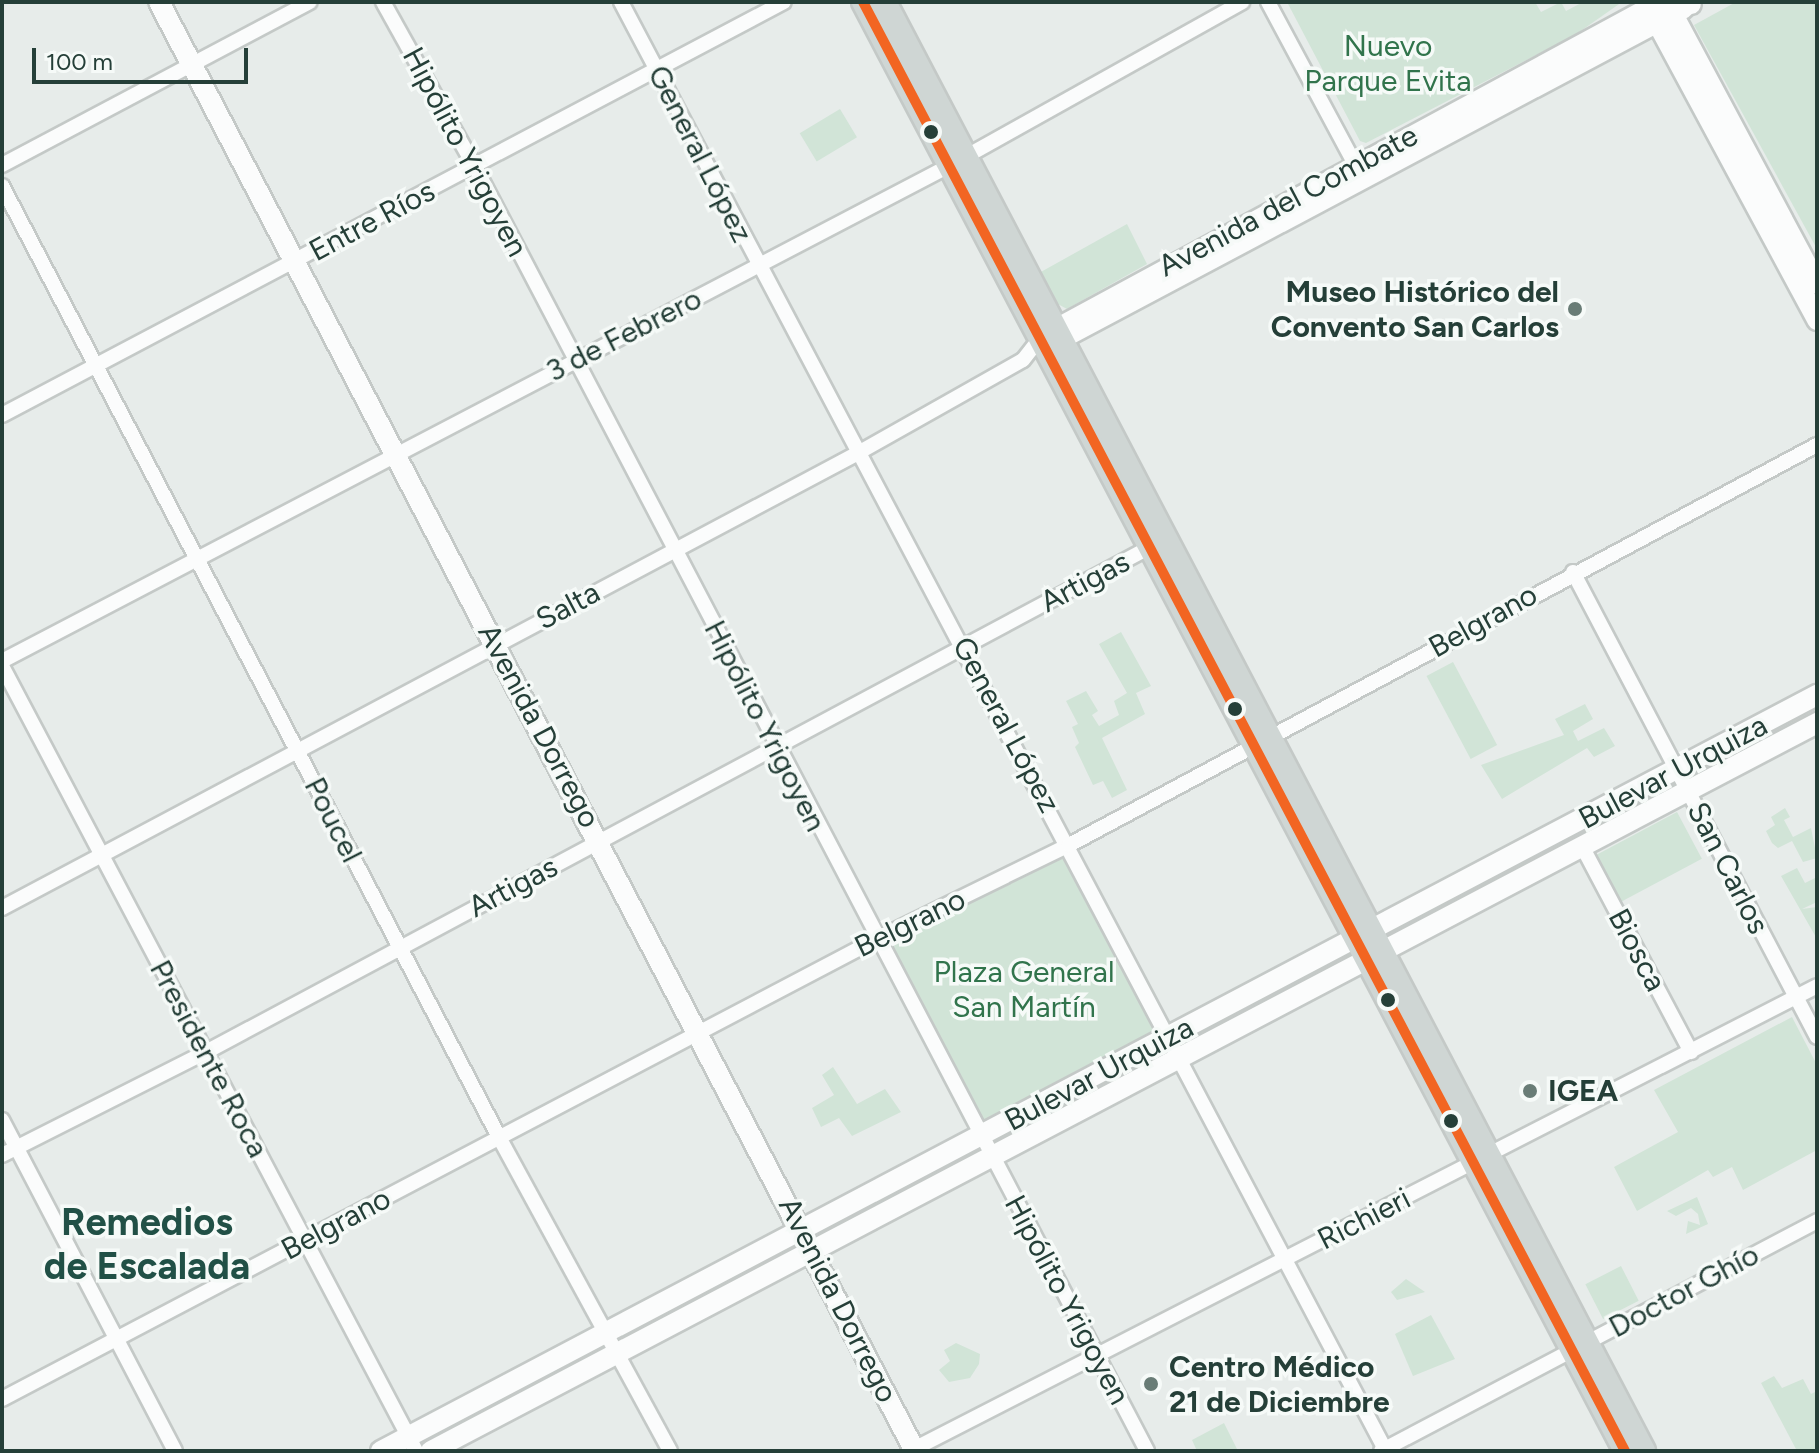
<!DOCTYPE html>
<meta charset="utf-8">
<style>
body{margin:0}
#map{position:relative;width:1819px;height:1453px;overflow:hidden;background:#e7ecea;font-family:Figtree,sans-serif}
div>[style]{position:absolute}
.green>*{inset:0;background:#d1e4d7;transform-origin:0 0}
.roads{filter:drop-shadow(2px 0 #c4c9c7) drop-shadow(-2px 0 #c4c9c7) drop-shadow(0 2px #c4c9c7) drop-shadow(0 -2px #c4c9c7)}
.street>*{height:14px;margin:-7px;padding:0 7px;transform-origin:7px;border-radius:7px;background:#fbfcfc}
.secondary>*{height:20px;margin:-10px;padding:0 10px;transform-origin:10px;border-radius:10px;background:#fbfcfc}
.primary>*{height:22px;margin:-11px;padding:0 11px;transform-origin:11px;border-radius:11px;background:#cfd6d4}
.bus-1>*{height:10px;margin:-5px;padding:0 5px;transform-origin:5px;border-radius:5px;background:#f26522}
.dots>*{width:22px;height:22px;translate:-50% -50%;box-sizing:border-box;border:4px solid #f6faf8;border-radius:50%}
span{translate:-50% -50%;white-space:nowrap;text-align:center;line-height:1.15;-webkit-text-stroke:7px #f6faf8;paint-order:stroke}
.park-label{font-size:30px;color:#31744c}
.street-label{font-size:30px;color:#253f38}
.poi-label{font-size:30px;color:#253f38;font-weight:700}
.right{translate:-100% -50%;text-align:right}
.left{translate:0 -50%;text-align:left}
.district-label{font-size:38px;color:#215046;font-weight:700}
.frame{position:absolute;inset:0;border:4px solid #253f38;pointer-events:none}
.scale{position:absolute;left:32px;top:48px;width:216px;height:36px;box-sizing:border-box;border:4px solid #253f38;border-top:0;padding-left:10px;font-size:24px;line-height:28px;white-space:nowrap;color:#253f38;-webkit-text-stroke:6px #f6faf8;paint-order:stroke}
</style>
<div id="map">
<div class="green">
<i style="clip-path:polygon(1287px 2px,1535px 2px,1541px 12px,1561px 2px,1566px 11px,1583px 2px,1622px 2px,1575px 35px,1366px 143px,1360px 141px)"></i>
<i style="clip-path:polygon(1736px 2px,1817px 2px,1817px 249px,1694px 25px)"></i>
<i style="left:840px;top:109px;width:33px;height:47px;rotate:59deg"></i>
<i style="clip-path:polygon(1127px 224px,1147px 264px,1067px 309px,1056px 303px,1039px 273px)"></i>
<i style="clip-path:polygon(1121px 632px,1151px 686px,1136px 693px,1145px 714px,1102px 738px,1127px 790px,1112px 798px,1103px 781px,1093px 785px,1075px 747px,1079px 743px,1072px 727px,1078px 724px,1066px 701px,1086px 691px,1098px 711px,1092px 715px,1099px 726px,1119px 715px,1114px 701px,1127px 693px,1099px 644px)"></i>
<i style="left:1453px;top:662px;width:94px;height:30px;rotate:62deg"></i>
<i style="clip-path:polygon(1585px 704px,1593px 719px,1573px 731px,1578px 741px,1604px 728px,1615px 746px,1594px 757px,1587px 748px,1502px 799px,1481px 765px,1564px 735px,1555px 719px)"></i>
<i style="clip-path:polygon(1785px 808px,1790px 817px,1784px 820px,1793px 837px,1811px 828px,1817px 858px,1803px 862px,1792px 841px,1778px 848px,1772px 843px,1766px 831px,1775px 825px,1771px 817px)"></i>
<i style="left:1677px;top:812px;width:53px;height:92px;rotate:62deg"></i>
<i style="left:1069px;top:845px;width:217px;height:214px;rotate:62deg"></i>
<i style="clip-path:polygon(1797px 868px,1805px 883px,1817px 877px,1817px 902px,1802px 909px,1817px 907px,1817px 939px,1781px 876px)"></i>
<i style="clip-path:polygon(1792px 1017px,1817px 1065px,1817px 1150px,1743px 1190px,1732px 1167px,1713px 1177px,1708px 1170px,1637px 1211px,1614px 1167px,1678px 1132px,1654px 1090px)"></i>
<i style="clip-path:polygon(833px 1067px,857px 1104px,885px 1089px,901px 1112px,852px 1136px,839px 1118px,821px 1127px,812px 1108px,834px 1095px,822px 1075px)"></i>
<i style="clip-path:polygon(1697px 1197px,1708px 1224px,1686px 1234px,1688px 1221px,1700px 1225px,1698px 1214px,1691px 1208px,1676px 1216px,1667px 1211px)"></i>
<i style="left:1621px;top:1266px;width:39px;height:40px;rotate:63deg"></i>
<i style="clip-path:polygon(1406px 1279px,1425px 1292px,1397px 1300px,1391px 1292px)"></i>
<i style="clip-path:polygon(1431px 1315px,1455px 1359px,1413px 1376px,1395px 1334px)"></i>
<i style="clip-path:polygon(956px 1343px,980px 1354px,979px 1364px,970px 1378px,949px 1382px,939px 1370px,950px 1361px,944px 1350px)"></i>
<i style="clip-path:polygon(1774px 1376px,1782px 1388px,1803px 1379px,1811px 1394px,1817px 1391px,1817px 1451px,1797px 1451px,1761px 1383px)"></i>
<i style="clip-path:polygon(1224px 1423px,1238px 1451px,1197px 1451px,1192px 1440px)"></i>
</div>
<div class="roads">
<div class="street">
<i style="left:383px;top:2px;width:189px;rotate:60.9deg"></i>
<i style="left:475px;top:167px;width:1449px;rotate:62.37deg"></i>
<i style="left:621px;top:2px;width:1639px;rotate:62.17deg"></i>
<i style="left:1268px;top:2px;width:193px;rotate:61.8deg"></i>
<i style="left:2px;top:165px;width:348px;rotate:-27.9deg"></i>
<i style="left:2px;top:186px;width:1075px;rotate:62.41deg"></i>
<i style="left:500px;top:1139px;width:355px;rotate:61.4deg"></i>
<i style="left:2px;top:415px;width:884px;rotate:-27.84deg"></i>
<i style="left:1573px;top:572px;width:525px;rotate:62.31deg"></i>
<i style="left:2px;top:661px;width:1069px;rotate:-27.6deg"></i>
<i style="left:949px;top:166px;width:336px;rotate:-29.2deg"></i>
<i style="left:2px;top:666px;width:887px;rotate:62.19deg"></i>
<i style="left:1583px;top:848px;width:231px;rotate:62.1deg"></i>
<i style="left:2px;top:908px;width:969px;rotate:-27.99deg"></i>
<i style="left:858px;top:453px;width:189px;rotate:-29.4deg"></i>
<i style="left:1023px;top:360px;width:28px;rotate:-52deg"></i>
<i style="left:2px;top:1120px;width:373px;rotate:62.4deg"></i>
<i style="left:2px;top:1155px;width:229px;rotate:-26.8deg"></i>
<i style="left:206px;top:1052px;width:1071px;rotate:-28.14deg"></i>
<i style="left:2px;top:1399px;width:989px;rotate:-27.73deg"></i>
<i style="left:877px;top:939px;width:214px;rotate:-26.1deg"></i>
<i style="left:1069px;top:845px;width:848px;rotate:-28.14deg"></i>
<i style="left:910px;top:1451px;width:1019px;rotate:-27.14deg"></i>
<i style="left:1381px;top:1451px;width:493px;rotate:-27.8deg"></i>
</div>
<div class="secondary">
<i style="left:159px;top:2px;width:1634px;rotate:62.45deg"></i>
<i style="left:1668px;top:5px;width:316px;rotate:61.9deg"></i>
<i style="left:1652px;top:13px;width:349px;rotate:61.7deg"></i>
<i style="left:1043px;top:336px;width:689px;rotate:-28.42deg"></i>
<i style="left:1649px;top:8px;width:42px;rotate:-5.4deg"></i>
<i style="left:1048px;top:346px;width:720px;rotate:-27.99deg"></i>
<i style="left:381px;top:1451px;width:1623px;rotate:-27.77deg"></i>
<i style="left:431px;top:1451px;width:1566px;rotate:-27.71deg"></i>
</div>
<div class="primary">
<i style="left:863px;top:2px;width:1637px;rotate:62.26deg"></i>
<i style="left:885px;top:2px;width:1636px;rotate:62.35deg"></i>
</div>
</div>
<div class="bus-1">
<i style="left:863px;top:2px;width:1637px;rotate:62.26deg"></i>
</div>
<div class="dots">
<i style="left:931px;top:132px;background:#253f38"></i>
<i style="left:1575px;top:309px;background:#697c76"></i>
<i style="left:1235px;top:709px;background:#253f38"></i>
<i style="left:1388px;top:1000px;background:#253f38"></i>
<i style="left:1530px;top:1091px;background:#697c76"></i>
<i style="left:1451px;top:1121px;background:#253f38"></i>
<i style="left:1151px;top:1384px;background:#697c76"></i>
</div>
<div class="park-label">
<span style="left:1388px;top:63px">Nuevo<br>Parque Evita</span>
<span style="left:1024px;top:989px">Plaza General<br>San Martín</span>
</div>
<div class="street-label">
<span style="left:465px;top:152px;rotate:62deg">Hipólito Yrigoyen</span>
<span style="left:700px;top:154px;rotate:63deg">General López</span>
<span style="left:1288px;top:201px;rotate:-28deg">Avenida del Combate</span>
<span style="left:372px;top:221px;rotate:-28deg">Entre Ríos</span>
<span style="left:624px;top:335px;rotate:-27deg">3 de Febrero</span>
<span style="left:1085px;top:582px;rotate:-28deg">Artigas</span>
<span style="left:568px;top:606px;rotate:-28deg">Salta</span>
<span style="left:1483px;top:621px;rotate:-29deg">Belgrano</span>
<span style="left:1006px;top:725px;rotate:62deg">General López</span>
<span style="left:539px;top:726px;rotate:62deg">Avenida Dorrego</span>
<span style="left:765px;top:726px;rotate:63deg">Hipólito Yrigoyen</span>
<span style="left:1673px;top:772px;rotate:-28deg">Bulevar Urquiza</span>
<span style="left:333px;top:820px;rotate:63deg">Poucel</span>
<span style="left:1728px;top:868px;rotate:63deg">San Carlos</span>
<span style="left:513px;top:887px;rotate:-28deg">Artigas</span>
<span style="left:910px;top:923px;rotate:-26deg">Belgrano</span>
<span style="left:1637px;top:950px;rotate:62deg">Biosca</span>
<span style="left:209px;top:1059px;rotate:62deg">Presidente Roca</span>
<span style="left:1099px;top:1074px;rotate:-28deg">Bulevar Urquiza</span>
<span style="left:1364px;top:1219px;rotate:-27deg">Richieri</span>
<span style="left:336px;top:1224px;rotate:-28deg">Belgrano</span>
<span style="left:1684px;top:1291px;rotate:-28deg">Doctor Ghío</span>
<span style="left:838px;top:1300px;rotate:63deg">Avenida Dorrego</span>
<span style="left:1067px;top:1300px;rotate:62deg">Hipólito Yrigoyen</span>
</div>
<div class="poi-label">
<span class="right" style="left:1559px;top:309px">Museo Histórico del<br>Convento San Carlos</span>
<span class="left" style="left:1548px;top:1091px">IGEA</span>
<span class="left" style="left:1169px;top:1384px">Centro Médico<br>21 de Diciembre</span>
</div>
<div class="district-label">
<span style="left:147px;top:1245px">Remedios<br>de Escalada</span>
</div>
<div class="frame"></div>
<div class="scale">100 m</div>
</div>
